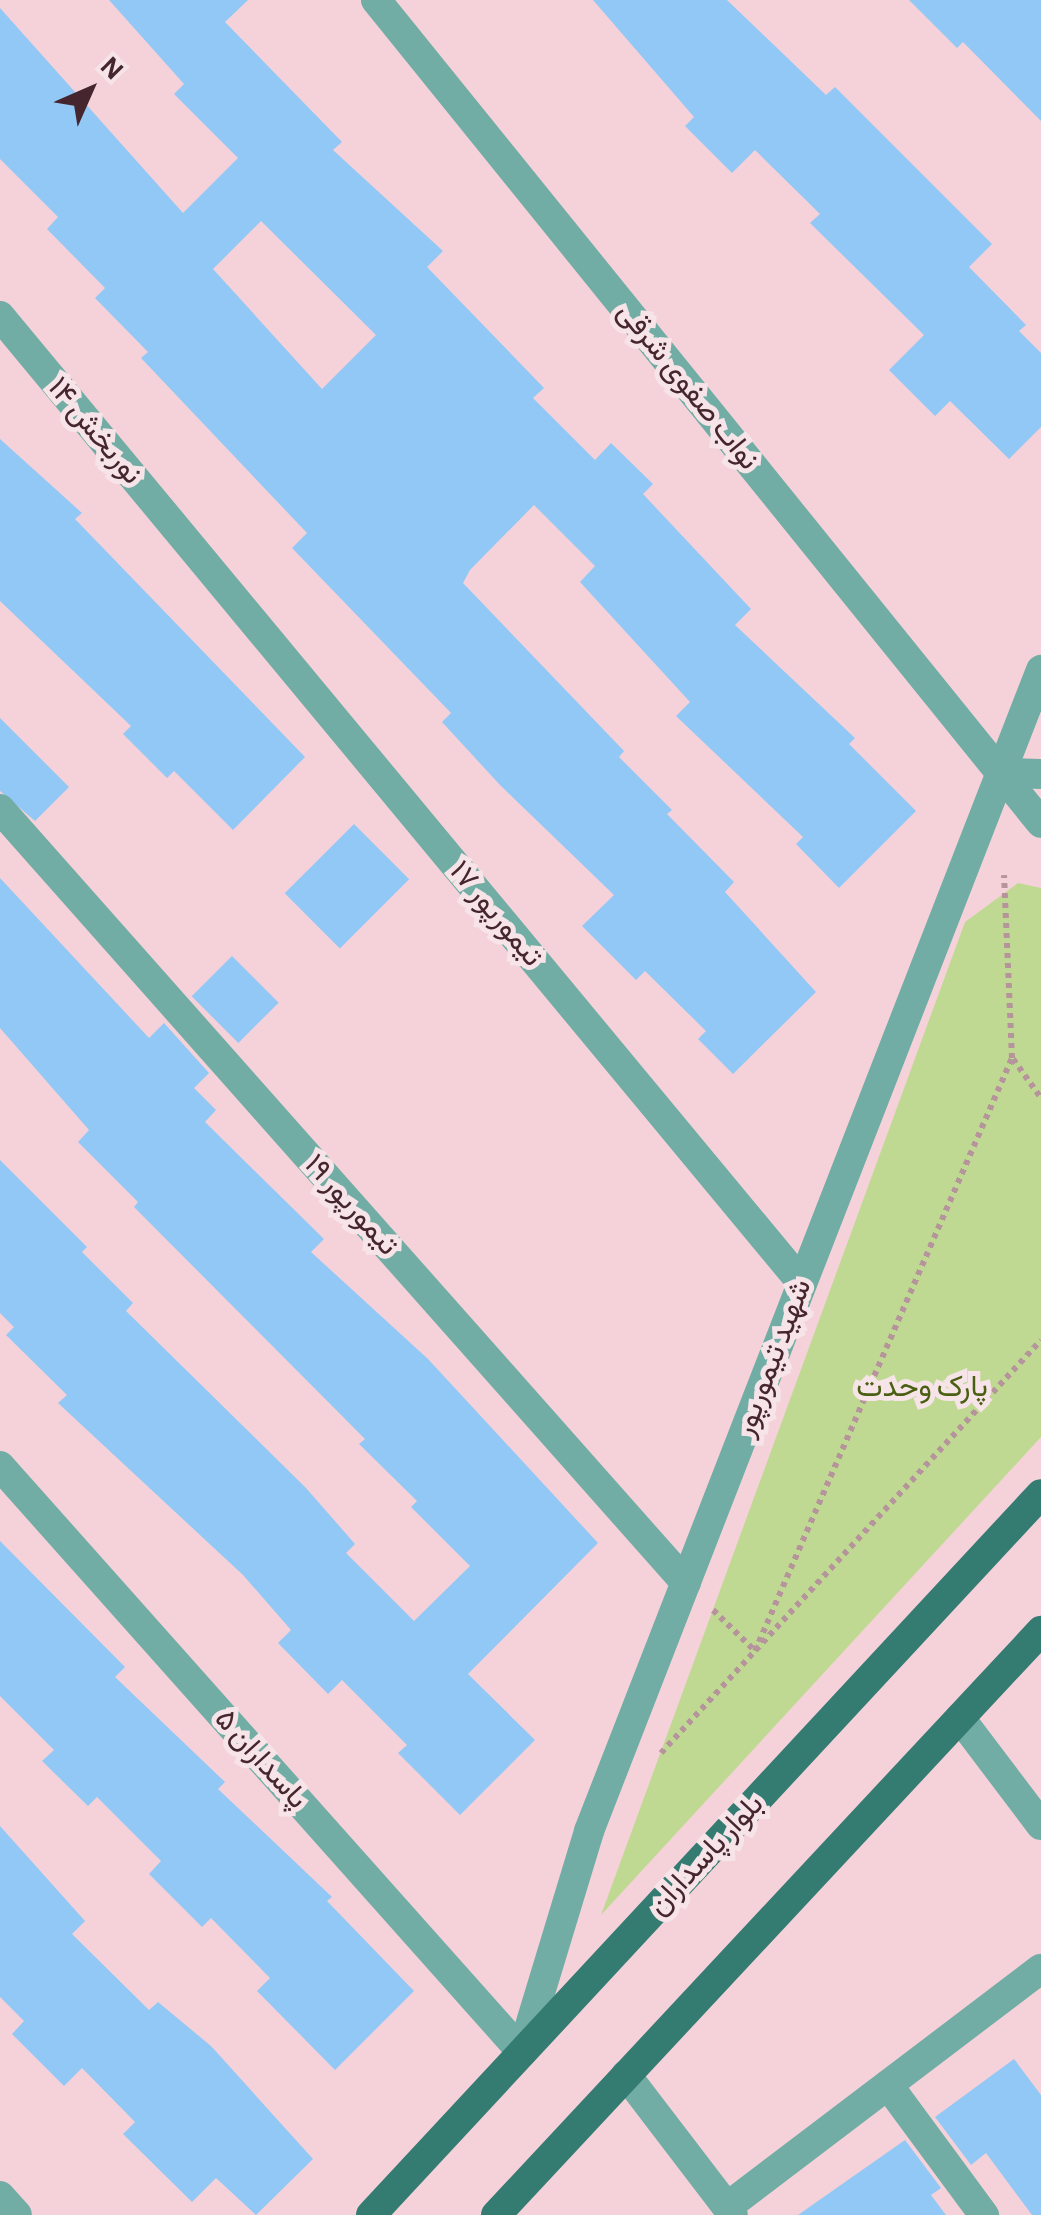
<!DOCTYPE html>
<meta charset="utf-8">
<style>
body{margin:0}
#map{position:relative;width:1041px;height:2215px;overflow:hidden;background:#f5d2d9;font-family:"Alegreya Sans",Vazirmatn,sans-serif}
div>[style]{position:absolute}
.green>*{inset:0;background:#c0d992}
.building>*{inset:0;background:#92c8f5;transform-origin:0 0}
.path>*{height:6px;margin-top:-3px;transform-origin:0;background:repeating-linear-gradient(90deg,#b6949b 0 5px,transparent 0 10px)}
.minor>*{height:30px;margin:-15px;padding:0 15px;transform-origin:15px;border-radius:15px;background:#71ada4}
.major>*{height:30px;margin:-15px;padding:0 15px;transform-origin:15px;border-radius:15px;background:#347b72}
span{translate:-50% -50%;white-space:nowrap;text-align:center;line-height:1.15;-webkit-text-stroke:10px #f6e4e8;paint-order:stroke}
.street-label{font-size:30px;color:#46262e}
.park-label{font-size:30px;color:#4a5f12}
.north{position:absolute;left:40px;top:40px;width:100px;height:100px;-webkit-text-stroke:8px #f6e4e8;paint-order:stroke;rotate:45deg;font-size:28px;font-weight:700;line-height:40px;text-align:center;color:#46262e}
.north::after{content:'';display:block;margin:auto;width:35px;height:45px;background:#46262e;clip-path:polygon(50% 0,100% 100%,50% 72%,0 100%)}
</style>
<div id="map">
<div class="green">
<i style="clip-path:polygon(1018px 883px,1041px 888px,1041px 1437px,601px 1915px,965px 922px)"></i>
</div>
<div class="building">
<i style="clip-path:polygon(evenodd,109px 0,248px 0,225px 22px,342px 142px,333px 150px,443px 251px,427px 267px,544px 388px,533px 398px,595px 460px,611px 443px,653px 484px,643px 494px,751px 609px,735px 625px,855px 738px,849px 744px,916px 811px,839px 888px,796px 844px,803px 837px,676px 716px,690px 702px,580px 582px,595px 566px,534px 505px,470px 570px,463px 583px,624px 751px,619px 757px,672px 810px,667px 814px,734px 882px,725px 892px,816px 992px,733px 1074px,698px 1039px,706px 1031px,645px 971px,636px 980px,582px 926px,614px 895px,500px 785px,442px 722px,451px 713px,292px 548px,307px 533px,141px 358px,148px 352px,95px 298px,105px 288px,47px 229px,58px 217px,0 159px,0 8px,183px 213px,238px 158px,174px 94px,184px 84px,109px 0,261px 221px,376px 335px,322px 389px,213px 269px,261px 221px)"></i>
<i style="clip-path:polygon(593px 0,727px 0,826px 95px,835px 87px,992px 244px,969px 267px,1026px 325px,1019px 331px,1041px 353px,1041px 427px,1009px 459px,950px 401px,935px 416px,889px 370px,924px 335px,810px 223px,820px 214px,755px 150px,732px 173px,685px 126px,694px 117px)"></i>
<i style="clip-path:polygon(909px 0,1041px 0,1041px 121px,963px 42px,957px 48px)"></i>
<i style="clip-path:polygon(0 439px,82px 513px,75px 519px,305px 757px,233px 830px,174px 771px,167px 778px,123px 734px,131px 726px,0 601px)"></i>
<i style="clip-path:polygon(0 718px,69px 787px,35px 821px,0 791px)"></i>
<i style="left:354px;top:824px;width:78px;height:98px;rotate:45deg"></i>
<i style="clip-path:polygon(0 878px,149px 1038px,164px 1023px,209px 1073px,194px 1088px,216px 1110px,205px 1122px,324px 1239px,311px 1252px,428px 1359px,598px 1543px,468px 1674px,535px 1740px,460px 1815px,398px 1753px,407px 1745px,342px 1680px,328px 1694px,278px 1643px,291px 1630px,243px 1575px,58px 1403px,67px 1395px,6px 1335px,14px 1327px,0 1313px,0 1160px,87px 1247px,82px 1252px,133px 1303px,126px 1311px,306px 1488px,355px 1544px,346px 1553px,414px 1621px,470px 1566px,411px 1507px,417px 1501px,359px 1444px,365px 1439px,134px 1207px,138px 1202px,78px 1142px,89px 1130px,0 1028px)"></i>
<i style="left:232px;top:956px;width:66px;height:57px;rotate:45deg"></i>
<i style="clip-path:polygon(0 1541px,125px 1667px,115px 1677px,225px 1782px,218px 1789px,332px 1897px,327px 1901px,414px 1991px,335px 2070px,257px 1991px,270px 1978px,211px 1918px,202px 1927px,149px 1874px,161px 1861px,97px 1797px,88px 1806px,42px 1761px,54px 1750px,0 1696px)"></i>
<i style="clip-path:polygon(0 1826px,85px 1921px,72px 1934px,149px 2010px,158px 2002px,211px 2046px,313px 2159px,256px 2215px,216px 2178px,192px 2202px,123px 2134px,135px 2122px,82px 2068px,64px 2086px,12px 2034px,24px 2021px,0 1997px)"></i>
<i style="clip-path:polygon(1014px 2059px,1041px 2095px,1041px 2215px,1032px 2215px,986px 2153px,971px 2165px,935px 2117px)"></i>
<i style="clip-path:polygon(905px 2140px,941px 2188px,931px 2195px,946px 2215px,798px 2215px)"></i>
</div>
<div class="path">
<i style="left:1013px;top:1059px;width:48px;rotate:54.3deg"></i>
<i style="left:713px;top:1610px;width:59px;rotate:44.3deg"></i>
<i style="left:755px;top:1651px;width:646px;rotate:-66.57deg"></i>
<i style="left:1012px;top:1058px;width:183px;rotate:-92.5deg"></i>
<i style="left:661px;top:1753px;width:561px;rotate:-47.38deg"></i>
</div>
<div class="minor">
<i style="left:376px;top:0;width:1058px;rotate:51.06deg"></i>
<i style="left:0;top:316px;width:1256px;rotate:50.33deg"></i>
<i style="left:1001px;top:773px;width:40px;rotate:1.4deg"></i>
<i style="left:0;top:809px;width:1034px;rotate:48.45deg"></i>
<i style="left:0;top:1466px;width:785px;rotate:48.31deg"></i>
<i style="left:960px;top:1718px;width:134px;rotate:52.9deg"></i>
<i style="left:522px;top:2052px;width:231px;rotate:-73.1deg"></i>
<i style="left:589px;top:1831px;width:1246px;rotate:-68.73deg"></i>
<i style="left:626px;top:2075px;width:176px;rotate:52.6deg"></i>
<i style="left:888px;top:2085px;width:162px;rotate:53.6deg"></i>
<i style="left:0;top:2196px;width:25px;rotate:48deg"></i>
<i style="left:727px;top:2207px;width:394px;rotate:-37.2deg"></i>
</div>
<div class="major">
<i style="left:371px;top:2215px;width:984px;rotate:-47.1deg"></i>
<i style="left:496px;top:2215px;width:799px;rotate:-46.98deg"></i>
</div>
<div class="street-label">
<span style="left:688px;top:386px;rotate:51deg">نواب صفوی شرقی</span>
<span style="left:95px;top:431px;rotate:50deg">نوربخش ۱۴</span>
<span style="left:496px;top:914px;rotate:50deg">تیمورپور ۱۷</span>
<span style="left:351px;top:1205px;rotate:48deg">تیمورپور ۱۹</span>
<span style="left:773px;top:1358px;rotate:-69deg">شهید تیمورپور</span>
<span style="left:261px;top:1759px;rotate:48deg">پاسداران ۵</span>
<span style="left:706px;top:1855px;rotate:-47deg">بلوار پاسداران</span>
</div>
<div class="park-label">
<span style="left:922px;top:1387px">پارک وحدت</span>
</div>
<div class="north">N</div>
</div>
